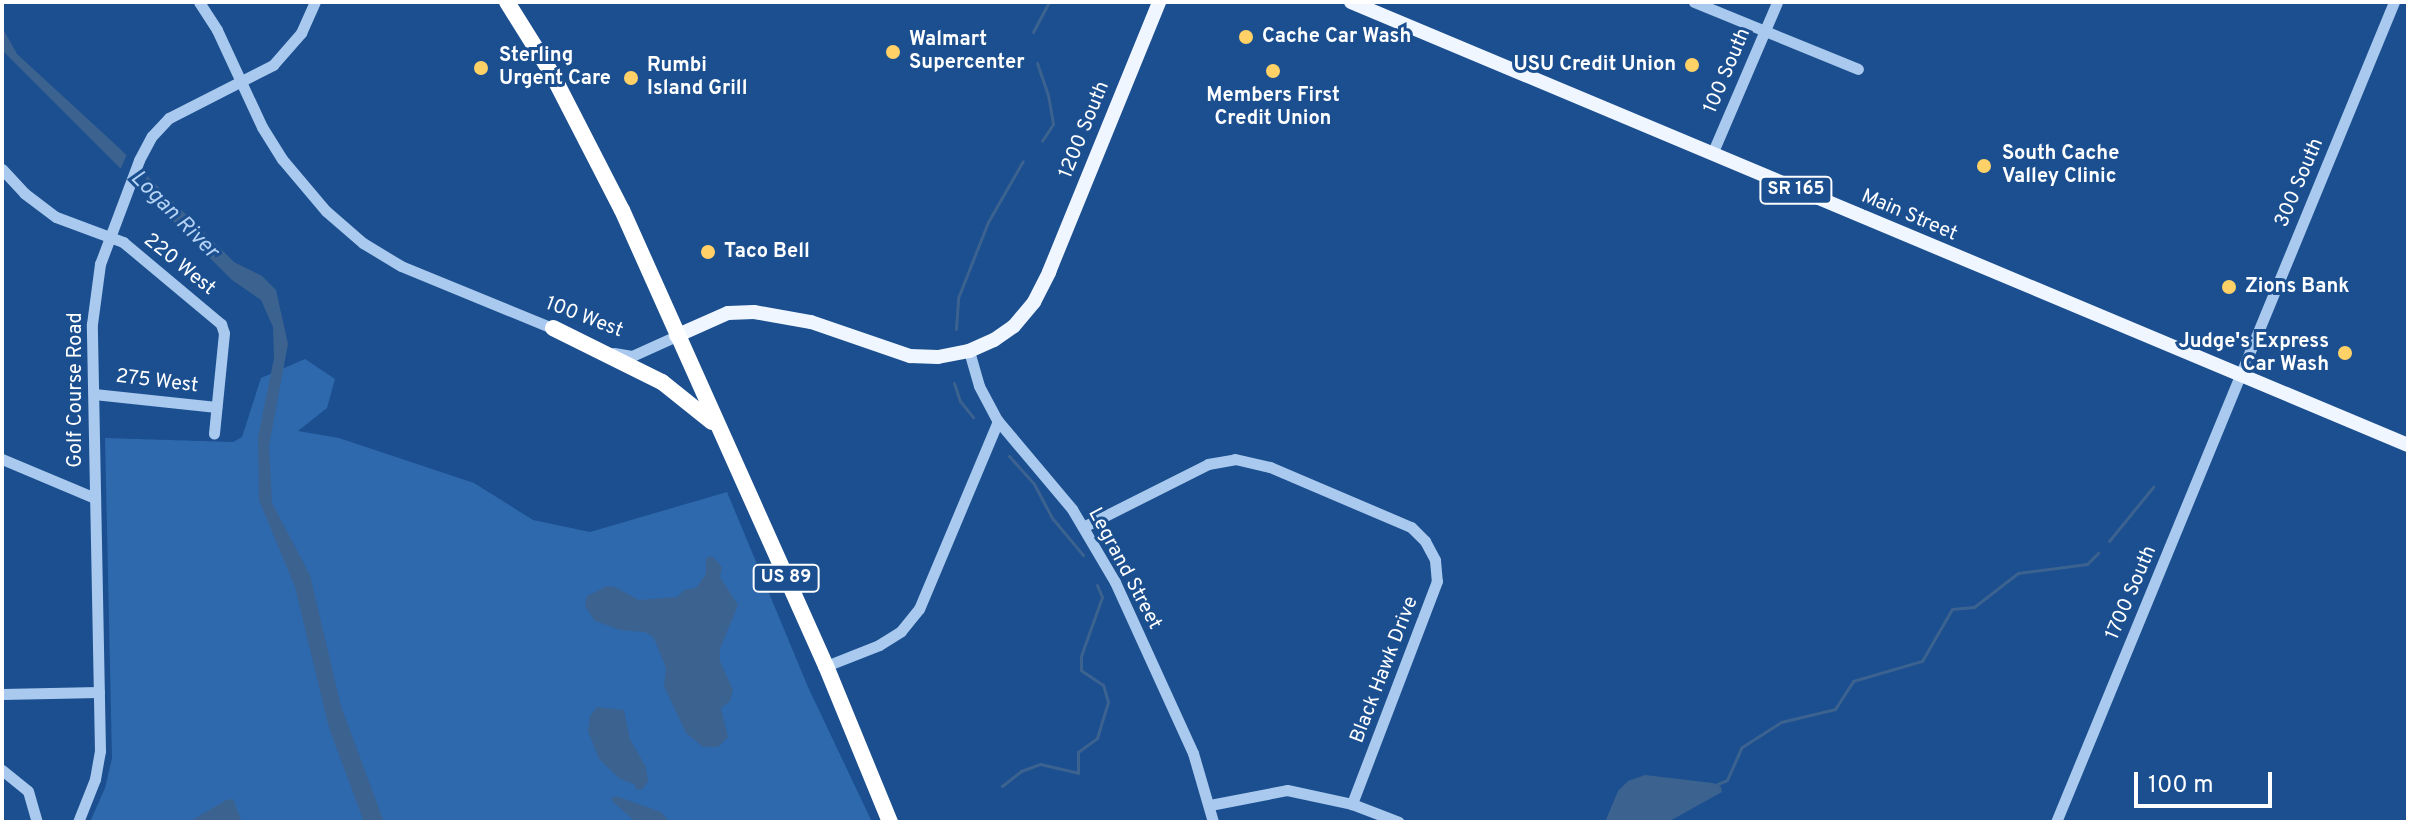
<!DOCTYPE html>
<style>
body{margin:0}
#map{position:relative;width:2410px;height:824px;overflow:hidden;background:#1b4f8f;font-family:Overpass,sans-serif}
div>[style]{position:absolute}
.green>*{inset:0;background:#2e69ad}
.water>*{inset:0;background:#3c6290}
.pier>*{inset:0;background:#1b4f8f}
.stream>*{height:3px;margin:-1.5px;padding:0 1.5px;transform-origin:1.5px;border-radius:1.5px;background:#3c6290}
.minor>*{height:11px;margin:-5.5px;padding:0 5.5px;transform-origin:5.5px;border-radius:5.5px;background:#a9c9ee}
.major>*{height:14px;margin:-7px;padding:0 7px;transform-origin:7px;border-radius:7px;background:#f0f6ff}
.highway>*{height:16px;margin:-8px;padding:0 8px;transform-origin:8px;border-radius:8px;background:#fff}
.dots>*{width:22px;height:22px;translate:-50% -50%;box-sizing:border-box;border:4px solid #1b4f8f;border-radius:50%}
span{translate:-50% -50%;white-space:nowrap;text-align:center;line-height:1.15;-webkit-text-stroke:6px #1b4f8f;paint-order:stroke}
.shield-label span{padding:2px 6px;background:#1b4f8f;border:2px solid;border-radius:6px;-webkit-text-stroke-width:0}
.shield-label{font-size:18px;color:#fff;font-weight:700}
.poi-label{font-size:20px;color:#fff;font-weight:700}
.left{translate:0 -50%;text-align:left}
.right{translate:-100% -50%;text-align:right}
.street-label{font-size:20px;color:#fff}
.water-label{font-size:22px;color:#b5d3f5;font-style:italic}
.frame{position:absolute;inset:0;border:4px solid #fff;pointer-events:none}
.scale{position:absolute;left:2134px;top:772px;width:138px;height:36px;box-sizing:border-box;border:4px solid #fff;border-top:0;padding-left:10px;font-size:24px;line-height:28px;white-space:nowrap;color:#fff;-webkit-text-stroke:6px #1b4f8f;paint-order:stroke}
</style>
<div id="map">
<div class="green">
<i style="clip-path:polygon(305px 359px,335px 379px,327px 408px,298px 431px,339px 438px,474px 483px,533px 520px,590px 532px,727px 492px,808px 687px,872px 822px,90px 822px,105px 788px,112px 758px,105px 438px,233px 442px,242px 437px,261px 378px)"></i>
</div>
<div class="water">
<i style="clip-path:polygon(2px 27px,17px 54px,117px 146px,234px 262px,262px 276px,276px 290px,288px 344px,269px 446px,272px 503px,310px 575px,341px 706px,384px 822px,364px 822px,329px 728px,295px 587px,259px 500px,258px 437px,274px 358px,273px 327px,261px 300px,232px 280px,2px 50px)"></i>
<i style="clip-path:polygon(712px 556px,722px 567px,720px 577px,738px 605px,720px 649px,720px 661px,733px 690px,730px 701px,721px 708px,728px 737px,718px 747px,703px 747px,686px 733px,664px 686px,666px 668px,654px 638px,645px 632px,620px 630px,595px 621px,585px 606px,587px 596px,607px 586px,615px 587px,639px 600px,677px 597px,684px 590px,696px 588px,706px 574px,706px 558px)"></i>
<i style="clip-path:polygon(597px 707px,624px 710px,630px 739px,646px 767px,648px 781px,643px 789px,636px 790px,634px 784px,620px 779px,599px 759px,588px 731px,590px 716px)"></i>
<i style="clip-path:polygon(1645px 775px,1713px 783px,1721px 787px,1722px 792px,1668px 822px,1605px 822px,1618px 791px,1628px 781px)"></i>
<i style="clip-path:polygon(616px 796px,661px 812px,670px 822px,636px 822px,614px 803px,611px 799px)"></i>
<i style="clip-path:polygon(233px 799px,242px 822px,189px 822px,226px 800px)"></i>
</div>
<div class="pier">
<i style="clip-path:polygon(127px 154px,149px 172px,140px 193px,119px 173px)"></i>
</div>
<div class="stream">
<i style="left:1033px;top:32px;width:34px;rotate:-62deg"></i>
<i style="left:1037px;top:63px;width:34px;rotate:71deg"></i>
<i style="left:1048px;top:95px;width:29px;rotate:80deg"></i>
<i style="left:1053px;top:124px;width:20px;rotate:123deg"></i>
<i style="left:956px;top:329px;width:31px;rotate:-86deg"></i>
<i style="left:958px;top:298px;width:82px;rotate:-68.5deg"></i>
<i style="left:988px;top:222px;width:70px;rotate:-60.2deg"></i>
<i style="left:954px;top:383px;width:19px;rotate:72deg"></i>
<i style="left:960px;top:401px;width:21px;rotate:51deg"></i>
<i style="left:1009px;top:456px;width:38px;rotate:48deg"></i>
<i style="left:1034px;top:484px;width:40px;rotate:62deg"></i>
<i style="left:1053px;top:519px;width:47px;rotate:50.2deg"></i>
<i style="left:2109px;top:541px;width:70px;rotate:-50.8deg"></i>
<i style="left:1002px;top:786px;width:24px;rotate:-38deg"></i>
<i style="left:1021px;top:771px;width:20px;rotate:-20deg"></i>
<i style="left:1040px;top:764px;width:39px;rotate:13deg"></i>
<i style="left:1078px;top:773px;width:21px;rotate:-90deg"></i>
<i style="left:1078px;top:752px;width:24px;rotate:-36deg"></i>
<i style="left:1097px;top:738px;width:38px;rotate:-73deg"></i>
<i style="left:1108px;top:702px;width:18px;rotate:-106deg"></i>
<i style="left:1103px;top:685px;width:27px;rotate:-146deg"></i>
<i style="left:1081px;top:670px;width:14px;rotate:-90deg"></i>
<i style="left:1081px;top:656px;width:63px;rotate:-70.4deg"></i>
<i style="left:1102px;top:597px;width:13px;rotate:-113deg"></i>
<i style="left:1713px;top:786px;width:15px;rotate:-23deg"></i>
<i style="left:1727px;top:780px;width:36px;rotate:-66deg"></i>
<i style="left:1742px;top:747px;width:46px;rotate:-32.7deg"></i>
<i style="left:1781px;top:722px;width:56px;rotate:-13.5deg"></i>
<i style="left:1835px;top:709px;width:33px;rotate:-57deg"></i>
<i style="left:1853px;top:681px;width:72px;rotate:-16.2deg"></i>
<i style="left:1922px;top:661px;width:60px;rotate:-60deg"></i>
<i style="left:1952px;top:609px;width:22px;rotate:-5deg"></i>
<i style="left:1974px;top:607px;width:56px;rotate:-37.7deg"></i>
<i style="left:2018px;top:573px;width:70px;rotate:-7.4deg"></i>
<i style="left:2087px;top:564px;width:16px;rotate:-45deg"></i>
</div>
<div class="minor">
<i style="left:199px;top:2px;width:33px;rotate:57deg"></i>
<i style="left:217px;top:30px;width:107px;rotate:65.1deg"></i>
<i style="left:262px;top:127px;width:38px;rotate:58deg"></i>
<i style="left:282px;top:159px;width:68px;rotate:49.8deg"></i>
<i style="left:326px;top:211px;width:49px;rotate:40.9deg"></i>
<i style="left:363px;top:243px;width:44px;rotate:31.2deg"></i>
<i style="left:401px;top:266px;width:169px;rotate:22.3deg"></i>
<i style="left:1694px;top:2px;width:177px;rotate:22.2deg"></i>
<i style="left:1712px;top:154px;width:165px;rotate:-66.8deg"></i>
<i style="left:2px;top:169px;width:33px;rotate:47deg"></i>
<i style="left:24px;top:193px;width:40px;rotate:37deg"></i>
<i style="left:56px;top:217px;width:72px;rotate:20.5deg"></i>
<i style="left:123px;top:242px;width:128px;rotate:39.9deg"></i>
<i style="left:221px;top:324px;width:9px;rotate:72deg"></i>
<i style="left:224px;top:333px;width:101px;rotate:95.7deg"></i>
<i style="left:969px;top:351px;width:36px;rotate:74deg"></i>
<i style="left:979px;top:386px;width:40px;rotate:62deg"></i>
<i style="left:998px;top:421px;width:115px;rotate:49.9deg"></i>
<i style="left:1072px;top:509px;width:85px;rotate:59.5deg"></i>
<i style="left:1115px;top:582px;width:188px;rotate:65.5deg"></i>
<i style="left:1193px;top:753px;width:72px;rotate:73.8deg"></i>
<i style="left:614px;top:353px;width:18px;rotate:9deg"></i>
<i style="left:632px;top:356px;width:48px;rotate:-24.4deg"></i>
<i style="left:94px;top:394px;width:123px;rotate:6.1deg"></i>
<i style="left:2px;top:459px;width:101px;rotate:22.8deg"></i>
<i style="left:1083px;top:527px;width:140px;rotate:-26.7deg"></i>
<i style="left:1208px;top:464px;width:27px;rotate:-10deg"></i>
<i style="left:1235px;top:459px;width:36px;rotate:13deg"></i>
<i style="left:1270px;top:467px;width:153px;rotate:23.1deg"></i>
<i style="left:1411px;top:527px;width:20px;rotate:45deg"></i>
<i style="left:1425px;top:541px;width:21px;rotate:62deg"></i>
<i style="left:1435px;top:560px;width:21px;rotate:85deg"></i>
<i style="left:1437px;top:581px;width:239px;rotate:110.9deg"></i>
<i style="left:826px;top:666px;width:57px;rotate:-21.6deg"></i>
<i style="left:879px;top:645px;width:26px;rotate:-32deg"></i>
<i style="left:901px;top:631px;width:28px;rotate:-51deg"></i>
<i style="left:919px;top:609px;width:204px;rotate:-67.2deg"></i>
<i style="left:2px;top:694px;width:97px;rotate:-1.2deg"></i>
<i style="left:2px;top:770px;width:33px;rotate:39deg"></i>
<i style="left:28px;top:791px;width:32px;rotate:74deg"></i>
<i style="left:1210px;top:805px;width:78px;rotate:-11deg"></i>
<i style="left:1287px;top:790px;width:66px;rotate:12.2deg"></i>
<i style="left:1352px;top:804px;width:50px;rotate:21deg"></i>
<i style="left:78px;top:822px;width:46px;rotate:-68.4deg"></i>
<i style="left:95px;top:779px;width:28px;rotate:-80deg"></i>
<i style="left:100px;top:751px;width:427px;rotate:-91.1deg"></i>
<i style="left:92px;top:324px;width:61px;rotate:-82.4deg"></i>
<i style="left:100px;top:264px;width:111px;rotate:-69.4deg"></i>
<i style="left:139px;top:160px;width:27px;rotate:-62deg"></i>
<i style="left:152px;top:136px;width:25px;rotate:-47deg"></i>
<i style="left:169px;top:118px;width:117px;rotate:-27deg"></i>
<i style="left:273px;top:65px;width:43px;rotate:-48.8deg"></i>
<i style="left:301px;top:33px;width:34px;rotate:-66deg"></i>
<i style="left:2056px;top:822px;width:887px;rotate:-67.6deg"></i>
</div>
<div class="major">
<i style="left:1351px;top:2px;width:1146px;rotate:22.74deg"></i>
<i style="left:676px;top:336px;width:57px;rotate:-23.9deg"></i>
<i style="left:728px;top:313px;width:26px;rotate:-2deg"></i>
<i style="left:754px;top:312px;width:58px;rotate:10deg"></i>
<i style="left:811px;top:322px;width:105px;rotate:19deg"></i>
<i style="left:910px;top:356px;width:28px;rotate:2deg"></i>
<i style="left:938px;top:357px;width:32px;rotate:-11deg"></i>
<i style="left:969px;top:351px;width:27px;rotate:-24deg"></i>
<i style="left:994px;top:340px;width:24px;rotate:-35deg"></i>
<i style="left:1014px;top:326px;width:31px;rotate:-50deg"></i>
<i style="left:1034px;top:302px;width:34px;rotate:-63deg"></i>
<i style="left:1049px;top:272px;width:292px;rotate:-67.8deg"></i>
</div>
<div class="highway">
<i style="left:507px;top:2px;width:85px;rotate:58deg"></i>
<i style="left:552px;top:74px;width:153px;rotate:62.8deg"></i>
<i style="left:622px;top:210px;width:500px;rotate:65.9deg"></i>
<i style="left:826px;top:666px;width:169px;rotate:67.7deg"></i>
<i style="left:553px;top:328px;width:122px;rotate:26.4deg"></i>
<i style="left:662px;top:382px;width:64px;rotate:38.7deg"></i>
</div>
<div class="dots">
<i style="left:1246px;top:37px;background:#ffd166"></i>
<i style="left:893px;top:52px;background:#ffd166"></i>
<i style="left:1692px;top:65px;background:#ffd166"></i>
<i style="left:481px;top:68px;background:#ffd166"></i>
<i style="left:1273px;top:71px;background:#ffd166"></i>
<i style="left:631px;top:78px;background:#ffd166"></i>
<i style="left:1984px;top:166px;background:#ffd166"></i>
<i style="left:708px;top:252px;background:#ffd166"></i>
<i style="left:2229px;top:287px;background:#ffd166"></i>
<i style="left:2345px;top:353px;background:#ffd166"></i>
</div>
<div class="shield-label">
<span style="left:1796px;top:190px">SR 165</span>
<span style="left:786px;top:578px">US 89</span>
</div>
<div class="poi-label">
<span class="left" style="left:1262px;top:37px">Cache Car Wash</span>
<span class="left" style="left:909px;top:52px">Walmart<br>Supercenter</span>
<span class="left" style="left:499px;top:68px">Sterling<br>Urgent Care</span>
<span class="right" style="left:1676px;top:65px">USU Credit Union</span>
<span class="left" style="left:647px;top:78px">Rumbi<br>Island Grill</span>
<span style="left:1273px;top:108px">Members First<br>Credit Union</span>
<span class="left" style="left:2002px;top:166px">South Cache<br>Valley Clinic</span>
<span class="left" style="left:724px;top:252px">Taco Bell</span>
<span class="left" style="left:2245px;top:287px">Zions Bank</span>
<span class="right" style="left:2329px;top:354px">Judge's Express<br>Car Wash</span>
</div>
<div class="street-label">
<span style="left:1728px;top:71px;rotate:-67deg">100 South</span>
<span style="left:1085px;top:130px;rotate:-68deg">1200 South</span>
<span style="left:2300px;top:183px;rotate:-67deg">300 South</span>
<span style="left:1909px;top:216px;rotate:23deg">Main Street</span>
<span style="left:179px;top:265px;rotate:39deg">220 West</span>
<span style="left:584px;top:318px;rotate:21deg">100 West</span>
<span style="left:157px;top:382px;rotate:7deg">275 West</span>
<span style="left:76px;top:390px;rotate:-90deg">Golf Course Road</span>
<span style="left:1124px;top:569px;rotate:62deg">Legrand Street</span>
<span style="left:2132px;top:593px;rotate:-67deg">1700 South</span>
<span style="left:1385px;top:670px;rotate:-69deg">Black Hawk Drive</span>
</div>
<div class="water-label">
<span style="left:174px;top:215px;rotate:45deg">Logan River</span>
</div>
<div class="frame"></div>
<div class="scale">100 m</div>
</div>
